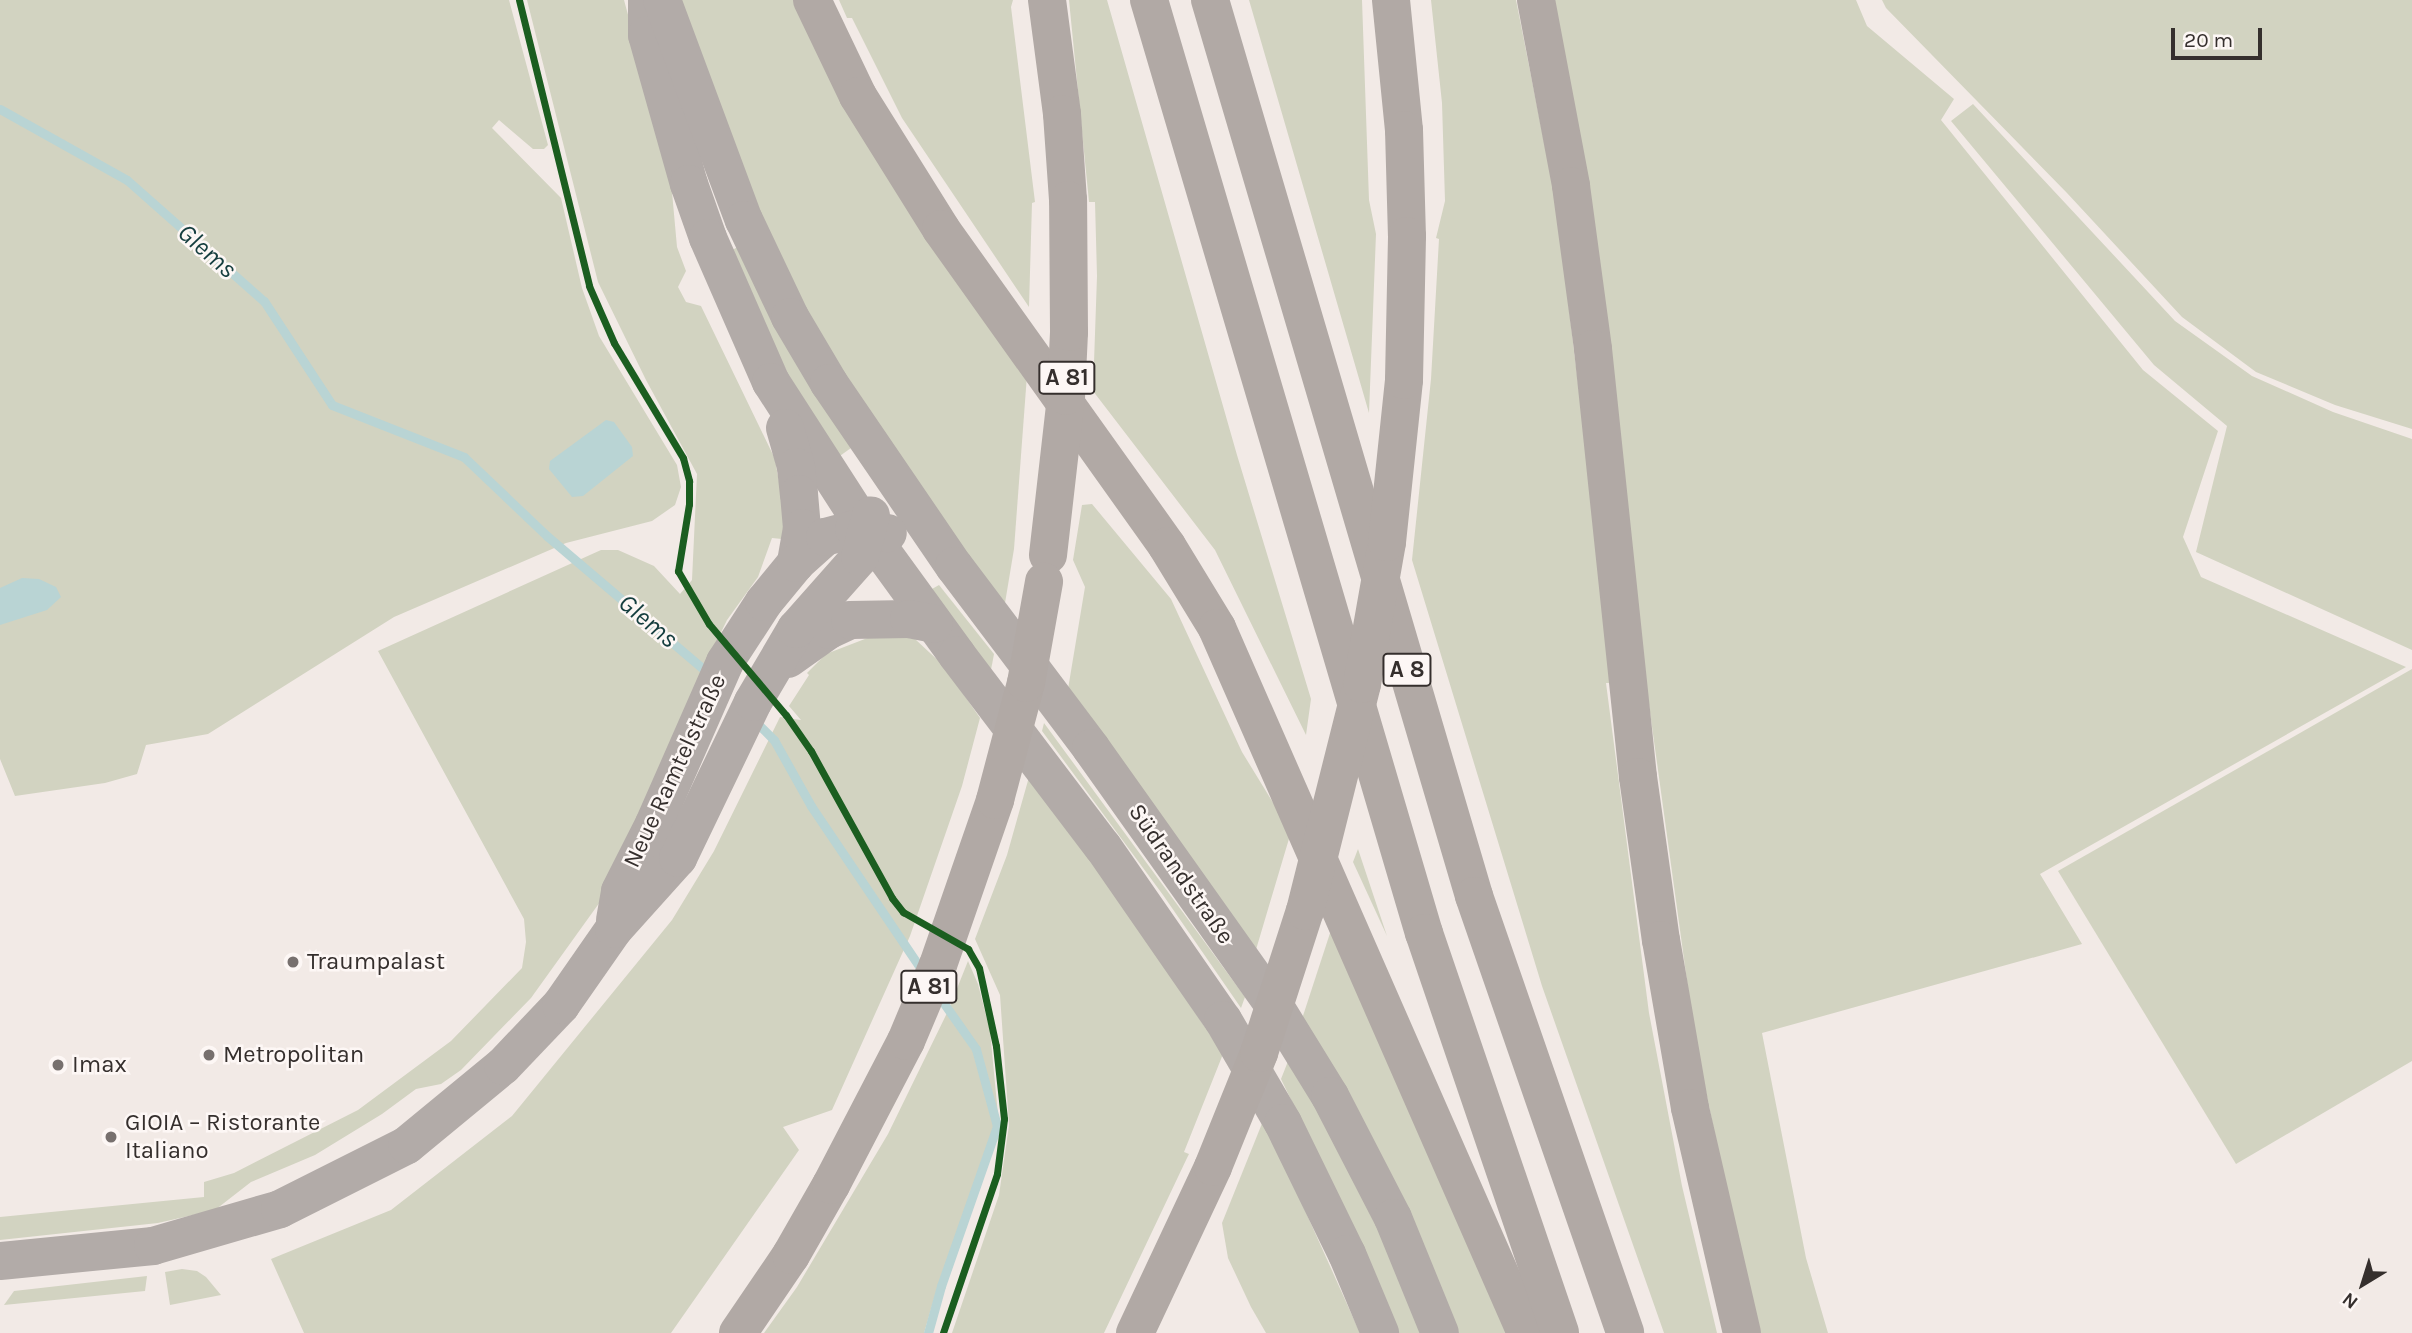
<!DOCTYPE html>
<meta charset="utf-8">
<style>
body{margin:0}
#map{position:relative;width:2412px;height:1333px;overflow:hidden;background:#f2eae6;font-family:Karla,sans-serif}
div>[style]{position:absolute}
.green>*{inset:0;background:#d2d3c1}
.water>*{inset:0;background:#b9d4d4}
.stream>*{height:9px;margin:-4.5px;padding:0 4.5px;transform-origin:4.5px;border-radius:4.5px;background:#b9d4d4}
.secondary>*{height:38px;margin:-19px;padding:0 19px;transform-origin:19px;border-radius:19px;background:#b2aba8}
.motorway>*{height:38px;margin:-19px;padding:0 19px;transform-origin:19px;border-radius:19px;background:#b1a9a5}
.motorway-bridge>*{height:38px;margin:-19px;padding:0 19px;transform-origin:19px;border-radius:19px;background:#b1a9a5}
.cycleway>*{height:7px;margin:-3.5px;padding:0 3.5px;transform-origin:3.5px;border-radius:3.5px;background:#1b5e20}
.dots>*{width:19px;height:19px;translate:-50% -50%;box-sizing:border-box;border:4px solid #fdf7f5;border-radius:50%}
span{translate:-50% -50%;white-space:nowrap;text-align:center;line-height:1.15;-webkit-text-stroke:5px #fdf7f5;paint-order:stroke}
.shield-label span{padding:2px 5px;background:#fdf7f5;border:2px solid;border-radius:5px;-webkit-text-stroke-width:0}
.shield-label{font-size:23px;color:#352f2d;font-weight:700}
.street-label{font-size:24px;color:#352f2d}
.poi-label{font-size:24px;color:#352f2d}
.left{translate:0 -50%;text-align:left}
.water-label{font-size:26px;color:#153e3f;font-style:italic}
.north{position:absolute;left:2328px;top:1249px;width:70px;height:70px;-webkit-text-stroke:5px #fdf7f5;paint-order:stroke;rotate:218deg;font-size:19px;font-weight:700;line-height:28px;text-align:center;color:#352f2d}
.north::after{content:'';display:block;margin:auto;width:24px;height:32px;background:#352f2d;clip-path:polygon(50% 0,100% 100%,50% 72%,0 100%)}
.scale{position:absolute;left:2171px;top:28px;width:91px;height:32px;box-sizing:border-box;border:4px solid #352f2d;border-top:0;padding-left:9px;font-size:21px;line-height:24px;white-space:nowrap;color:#352f2d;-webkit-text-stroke:5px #fdf7f5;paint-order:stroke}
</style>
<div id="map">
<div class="green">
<i style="clip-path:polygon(0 0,509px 0,548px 145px,544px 149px,533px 149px,499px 120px,492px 128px,561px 198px,582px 288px,599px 336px,677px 465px,681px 487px,675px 505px,652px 521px,566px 543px,394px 617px,208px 734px,146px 745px,137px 774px,105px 783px,15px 796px,0 759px)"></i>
<i style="clip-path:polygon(527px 0,624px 0,670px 170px,677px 247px,686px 271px,678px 287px,686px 302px,701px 306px,775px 459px,785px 516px,782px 539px,772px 538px,758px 577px,727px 620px,706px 663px,610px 888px,531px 998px,461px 1070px,441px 1084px,416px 1089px,382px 1114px,315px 1155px,251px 1182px,215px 1210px,158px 1223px,0 1240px,0 1217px,204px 1197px,204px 1182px,234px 1173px,358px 1110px,451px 1041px,522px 968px,526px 942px,524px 919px,378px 651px,601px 550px,618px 550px,654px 566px,680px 594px,692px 580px,697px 474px,646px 380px,598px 282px)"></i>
<i style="clip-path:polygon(677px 0,801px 0,1027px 375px,1014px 549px,1004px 609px,801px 315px)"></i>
<i style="clip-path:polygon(839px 0,1013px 0,1011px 7px,1035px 202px,1032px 203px,1029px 307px,902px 118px,852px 18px,847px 18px)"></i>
<i style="clip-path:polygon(1069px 0,1107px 0,1237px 455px,1311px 699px,1306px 735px,1215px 550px,1093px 391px,1097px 276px,1095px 202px,1089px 202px)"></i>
<i style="clip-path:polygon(1249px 0,1362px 0,1369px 200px,1376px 234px,1369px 413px)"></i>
<i style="clip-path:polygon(1431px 0,1516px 0,1556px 202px,1585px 441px,1610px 683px,1606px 683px,1649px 1013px,1682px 1186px,1717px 1333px,1664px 1333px,1542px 986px,1412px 560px,1431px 379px,1439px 239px,1436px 238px,1445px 201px,1442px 103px)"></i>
<i style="clip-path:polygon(1552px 0,1856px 0,1867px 26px,1954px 99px,1941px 120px,2143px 370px,2218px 431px,2183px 537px,2201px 577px,2406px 667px,2040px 874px,2082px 944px,1762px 1033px,1806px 1258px,1828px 1333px,1761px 1333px,1736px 1236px,1695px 1039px)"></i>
<i style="clip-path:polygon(1882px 0,2412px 0,2412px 429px,2335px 405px,2256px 372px,2182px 317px,2067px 193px,1886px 8px)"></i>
<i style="clip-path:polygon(1973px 104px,2175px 321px,2252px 376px,2333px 412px,2412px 439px,2412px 650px,2196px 552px,2227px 426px,2154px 365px,1951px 121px)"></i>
<i style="clip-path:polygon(742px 245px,851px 448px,837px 458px,793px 385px,730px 251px)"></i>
<i style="clip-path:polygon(1092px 504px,1171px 599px,1242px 752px,1291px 832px,1255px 953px,1068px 689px,1085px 587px,1073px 560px,1082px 505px)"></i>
<i style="clip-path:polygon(939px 585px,994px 654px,990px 675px,932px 589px)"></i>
<i style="clip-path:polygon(870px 632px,915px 639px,944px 666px,980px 718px,962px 786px,910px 936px,832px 1110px,783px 1127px,799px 1150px,671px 1333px,304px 1333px,271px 1259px,391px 1210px,512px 1116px,672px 920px,714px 851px,780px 717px,801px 720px,789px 706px,809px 675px,807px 673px,826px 654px,870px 637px)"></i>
<i style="clip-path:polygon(2412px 669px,2412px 1061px,2236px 1164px,2058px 871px)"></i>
<i style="clip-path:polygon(1044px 723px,1245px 997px,1241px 1008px,1163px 895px,1042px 731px)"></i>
<i style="clip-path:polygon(1029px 777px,1095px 864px,1223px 1054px,1184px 1152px,1189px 1154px,1187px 1158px,1104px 1333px,952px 1333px,999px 1195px,1009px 1125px,1000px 995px,975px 939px,1007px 855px)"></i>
<i style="clip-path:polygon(1358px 849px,1387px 936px,1353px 862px)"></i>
<i style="clip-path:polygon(1333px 924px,1508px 1333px,1448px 1333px,1299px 1028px)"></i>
<i style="clip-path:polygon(968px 961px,978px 984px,990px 1031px,999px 1125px,978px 1048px,950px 1006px)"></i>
<i style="clip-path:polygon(947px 1013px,974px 1053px,995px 1127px,938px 1285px,924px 1333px,764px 1333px,797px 1287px,888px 1134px)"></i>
<i style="clip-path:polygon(1294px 1046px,1429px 1333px,1398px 1333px,1343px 1207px,1281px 1079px)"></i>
<i style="clip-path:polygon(1263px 1121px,1290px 1177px,1360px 1333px,1266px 1333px,1251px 1307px,1228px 1258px,1222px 1223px)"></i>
<i style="clip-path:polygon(182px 1269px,197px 1271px,206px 1277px,221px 1295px,170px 1305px,165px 1272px)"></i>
<i style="clip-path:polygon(147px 1276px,145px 1291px,4px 1305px,14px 1291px)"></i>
</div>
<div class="water">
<i style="clip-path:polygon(606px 420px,614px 422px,632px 447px,633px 456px,583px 496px,572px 497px,549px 469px,550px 461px)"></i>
<i style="clip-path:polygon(22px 578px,39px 579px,56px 587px,61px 597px,47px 610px,0 625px,0 588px)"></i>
</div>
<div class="stream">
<i style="left:0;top:109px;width:145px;rotate:29.2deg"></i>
<i style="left:127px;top:180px;width:183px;rotate:41.5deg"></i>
<i style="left:264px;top:301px;width:124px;rotate:56.8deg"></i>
<i style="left:332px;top:405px;width:142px;rotate:21.5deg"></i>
<i style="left:464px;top:457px;width:115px;rotate:43.6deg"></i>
<i style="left:547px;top:536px;width:213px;rotate:40.4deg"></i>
<i style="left:753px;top:719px;width:30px;rotate:45deg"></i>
<i style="left:774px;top:740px;width:76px;rotate:60.7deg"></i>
<i style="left:811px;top:806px;width:200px;rotate:56deg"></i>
<i style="left:928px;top:1333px;width:49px;rotate:-74.5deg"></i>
<i style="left:941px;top:1286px;width:170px;rotate:-70.7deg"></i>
<i style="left:997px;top:1126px;width:80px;rotate:-105.3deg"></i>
<i style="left:976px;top:1049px;width:70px;rotate:-125.1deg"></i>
</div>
<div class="secondary">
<i style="left:647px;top:0;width:35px;rotate:90deg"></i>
<i style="left:647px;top:35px;width:155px;rotate:74.3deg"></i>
<i style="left:689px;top:184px;width:57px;rotate:70.6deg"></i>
<i style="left:708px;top:238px;width:157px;rotate:66.4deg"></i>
<i style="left:771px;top:382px;width:177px;rotate:57.2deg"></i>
<i style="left:867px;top:531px;width:153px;rotate:54deg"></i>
<i style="left:957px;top:655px;width:241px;rotate:52.8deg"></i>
<i style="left:1103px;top:847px;width:211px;rotate:55.3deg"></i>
<i style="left:1223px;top:1020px;width:119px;rotate:59.8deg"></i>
<i style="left:1283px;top:1123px;width:146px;rotate:64deg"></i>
<i style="left:1347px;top:1254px;width:86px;rotate:67.3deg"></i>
<i style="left:662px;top:0;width:235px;rotate:69.6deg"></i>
<i style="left:744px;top:220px;width:107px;rotate:64.6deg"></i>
<i style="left:790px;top:317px;width:77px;rotate:59.4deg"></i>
<i style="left:829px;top:383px;width:222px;rotate:55.7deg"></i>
<i style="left:954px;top:566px;width:228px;rotate:53deg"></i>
<i style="left:1091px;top:748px;width:321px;rotate:54.6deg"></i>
<i style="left:1277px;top:1010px;width:101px;rotate:58.4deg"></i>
<i style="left:1330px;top:1096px;width:137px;rotate:62.7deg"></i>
<i style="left:1393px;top:1218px;width:124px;rotate:67.8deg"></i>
<i style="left:785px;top:428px;width:41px;rotate:74.2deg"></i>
<i style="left:796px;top:467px;width:27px;rotate:84deg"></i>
<i style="left:799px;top:494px;width:34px;rotate:85deg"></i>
<i style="left:802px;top:528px;width:36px;rotate:100deg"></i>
<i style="left:788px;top:659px;width:50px;rotate:-35.3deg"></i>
<i style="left:829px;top:630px;width:23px;rotate:-25deg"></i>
<i style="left:850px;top:620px;width:59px;rotate:-1deg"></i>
<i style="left:909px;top:619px;width:25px;rotate:11deg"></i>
<i style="left:615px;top:920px;width:29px;rotate:-80deg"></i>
<i style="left:620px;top:891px;width:75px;rotate:-63.1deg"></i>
<i style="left:654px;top:824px;width:177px;rotate:-66.3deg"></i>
<i style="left:725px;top:662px;width:72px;rotate:-57deg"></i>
<i style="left:764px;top:602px;width:50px;rotate:-50.6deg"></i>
<i style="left:796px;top:563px;width:39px;rotate:-42deg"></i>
<i style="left:825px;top:537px;width:30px;rotate:-15deg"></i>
<i style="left:854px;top:529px;width:34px;rotate:7deg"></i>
<i style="left:0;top:1261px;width:154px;rotate:-5.6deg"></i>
<i style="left:153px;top:1246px;width:132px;rotate:-16.2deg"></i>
<i style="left:280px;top:1209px;width:142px;rotate:-26.7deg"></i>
<i style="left:407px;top:1145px;width:124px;rotate:-39.5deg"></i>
<i style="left:503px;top:1066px;width:84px;rotate:-46.4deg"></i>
<i style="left:561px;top:1005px;width:93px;rotate:-55.1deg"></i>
<i style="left:614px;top:929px;width:96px;rotate:-48deg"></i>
<i style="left:678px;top:858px;width:173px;rotate:-64.3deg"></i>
<i style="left:753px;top:702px;width:85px;rotate:-59.5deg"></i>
<i style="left:796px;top:629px;width:96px;rotate:-48.4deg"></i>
<i style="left:860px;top:557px;width:43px;rotate:-75.3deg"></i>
</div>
<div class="motorway">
<i style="left:812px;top:0;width:106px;rotate:64.4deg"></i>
<i style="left:858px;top:96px;width:157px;rotate:58deg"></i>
<i style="left:941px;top:229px;width:389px;rotate:54.5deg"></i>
<i style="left:1167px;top:546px;width:96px;rotate:58.6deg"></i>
<i style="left:1217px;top:628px;width:770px;rotate:66.33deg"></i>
<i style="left:1047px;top:0;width:115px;rotate:82.5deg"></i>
<i style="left:1062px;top:114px;width:86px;rotate:86deg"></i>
<i style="left:1149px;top:0;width:973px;rotate:73.58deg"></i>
<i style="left:1424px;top:933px;width:422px;rotate:71.2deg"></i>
<i style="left:1210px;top:0;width:934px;rotate:73.58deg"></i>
<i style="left:1474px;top:896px;width:462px;rotate:70.9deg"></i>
<i style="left:1391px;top:0;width:131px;rotate:84.3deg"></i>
<i style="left:1404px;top:130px;width:106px;rotate:88.4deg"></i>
<i style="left:1536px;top:0;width:189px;rotate:79.3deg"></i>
<i style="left:1571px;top:186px;width:164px;rotate:82.3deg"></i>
<i style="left:1593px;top:349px;width:430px;rotate:84deg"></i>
<i style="left:1638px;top:777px;width:165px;rotate:82deg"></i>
<i style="left:1661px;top:940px;width:170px;rotate:80.2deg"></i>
<i style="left:1690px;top:1108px;width:231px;rotate:77deg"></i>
<i style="left:738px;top:1333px;width:94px;rotate:-55.8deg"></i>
<i style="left:791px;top:1255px;width:81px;rotate:-60.3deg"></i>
<i style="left:831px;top:1185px;width:162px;rotate:-62.5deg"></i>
<i style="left:906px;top:1041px;width:82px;rotate:-67.2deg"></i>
<i style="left:938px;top:965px;width:175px;rotate:-70.9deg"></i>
<i style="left:1135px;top:1333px;width:183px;rotate:-64.8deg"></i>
</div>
<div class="motorway-bridge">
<i style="left:1048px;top:555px;width:160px;rotate:-83.5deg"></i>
<i style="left:1066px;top:396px;width:64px;rotate:-87.3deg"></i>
<i style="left:1069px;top:332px;width:132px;rotate:-90.4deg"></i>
<i style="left:995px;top:800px;width:121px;rotate:-75.2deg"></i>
<i style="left:1026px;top:683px;width:103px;rotate:-79.9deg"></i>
<i style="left:1213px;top:1167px;width:123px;rotate:-68deg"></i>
<i style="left:1259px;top:1053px;width:149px;rotate:-72.1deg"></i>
<i style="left:1305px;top:911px;width:234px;rotate:-75.9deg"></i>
<i style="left:1362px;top:684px;width:144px;rotate:-80deg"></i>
<i style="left:1387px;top:542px;width:163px;rotate:-84deg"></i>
<i style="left:1404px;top:380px;width:144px;rotate:-88.8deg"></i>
</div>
<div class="cycleway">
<i style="left:519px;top:0;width:294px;rotate:76.2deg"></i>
<i style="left:589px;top:286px;width:62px;rotate:66.3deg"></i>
<i style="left:614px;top:343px;width:134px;rotate:59deg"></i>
<i style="left:683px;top:458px;width:24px;rotate:75deg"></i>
<i style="left:689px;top:481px;width:23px;rotate:90deg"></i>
<i style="left:689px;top:504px;width:68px;rotate:99.3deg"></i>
<i style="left:678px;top:571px;width:61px;rotate:59.7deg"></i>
<i style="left:709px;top:624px;width:119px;rotate:49.8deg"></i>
<i style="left:786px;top:715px;width:44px;rotate:55.2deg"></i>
<i style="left:811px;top:751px;width:168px;rotate:61.1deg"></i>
<i style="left:892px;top:898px;width:18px;rotate:52deg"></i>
<i style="left:903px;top:912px;width:75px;rotate:29.6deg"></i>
<i style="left:968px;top:949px;width:22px;rotate:60deg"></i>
<i style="left:979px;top:968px;width:80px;rotate:77.7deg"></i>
<i style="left:996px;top:1046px;width:73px;rotate:83.7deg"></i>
<i style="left:1004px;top:1119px;width:55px;rotate:97.3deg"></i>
<i style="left:997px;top:1174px;width:168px;rotate:108.8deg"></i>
</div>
<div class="dots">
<i style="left:293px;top:962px;background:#77706e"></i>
<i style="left:209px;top:1055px;background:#77706e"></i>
<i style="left:58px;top:1065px;background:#77706e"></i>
<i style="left:111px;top:1137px;background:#77706e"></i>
</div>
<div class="shield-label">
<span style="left:1067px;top:378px">A 81</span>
<span style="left:1407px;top:670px">A 8</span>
<span style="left:929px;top:987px">A 81</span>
</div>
<div class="street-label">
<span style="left:675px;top:771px;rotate:-65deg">Neue Ramtelstraße</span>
<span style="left:1181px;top:874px;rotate:55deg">Südrandstraße</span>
</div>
<div class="poi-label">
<span class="left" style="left:307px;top:962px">Traumpalast</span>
<span class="left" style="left:223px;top:1055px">Metropolitan</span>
<span class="left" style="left:72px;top:1065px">Imax</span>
<span class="left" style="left:125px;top:1137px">GIOIA – Ristorante<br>Italiano</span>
</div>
<div class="water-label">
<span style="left:207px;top:251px;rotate:41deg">Glems</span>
<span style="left:648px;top:621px;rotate:40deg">Glems</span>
</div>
<div class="north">N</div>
<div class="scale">20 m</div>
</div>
